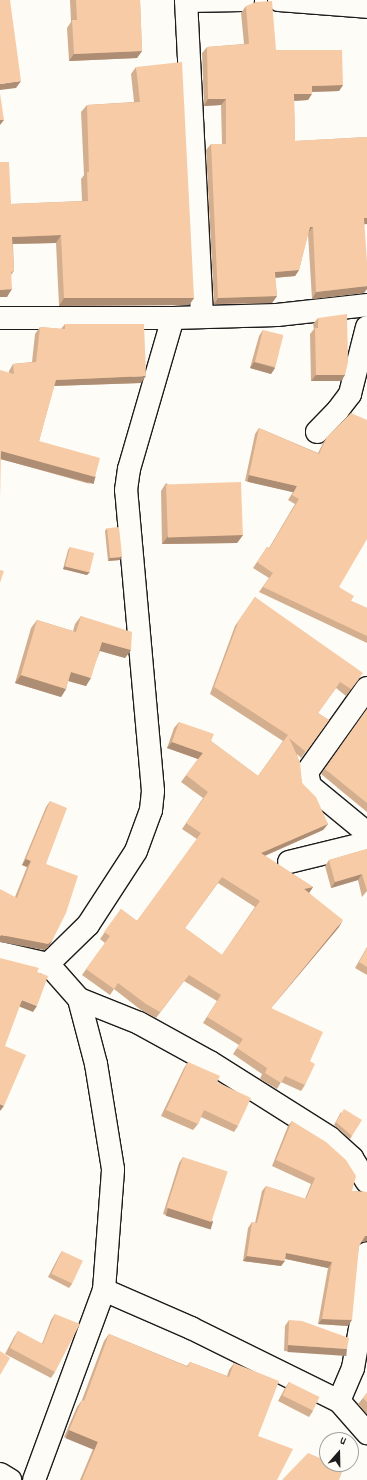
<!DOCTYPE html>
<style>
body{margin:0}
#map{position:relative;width:367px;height:1480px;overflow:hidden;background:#fdfcf7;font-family:Dekko,sans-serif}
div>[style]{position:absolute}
.roads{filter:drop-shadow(1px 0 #1c1c1c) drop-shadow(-1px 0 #1c1c1c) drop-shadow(0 1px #1c1c1c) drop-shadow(0 -1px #1c1c1c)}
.minor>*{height:22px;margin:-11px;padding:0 11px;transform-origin:11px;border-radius:11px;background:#fdfcf7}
.wall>*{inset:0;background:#d4af8f}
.shaded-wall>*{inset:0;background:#ad8e74;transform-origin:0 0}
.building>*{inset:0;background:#f7cba6;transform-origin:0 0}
span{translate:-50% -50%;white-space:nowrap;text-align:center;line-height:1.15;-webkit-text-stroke:4px #fdfcf7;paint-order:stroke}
.north{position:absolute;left:319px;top:1432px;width:40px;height:40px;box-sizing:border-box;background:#fdfcf7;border:1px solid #a3a29f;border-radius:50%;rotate:20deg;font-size:11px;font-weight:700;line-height:16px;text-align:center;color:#1c1c1c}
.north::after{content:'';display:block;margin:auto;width:14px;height:18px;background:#1c1c1c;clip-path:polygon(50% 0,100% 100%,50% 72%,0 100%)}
</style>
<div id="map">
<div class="roads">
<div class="minor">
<i style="left:186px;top:0;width:317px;rotate:87.1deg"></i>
<i style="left:279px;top:0;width:88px;rotate:4.5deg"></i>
<i style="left:186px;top:1px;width:57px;rotate:-1deg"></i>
<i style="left:0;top:318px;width:173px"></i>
<i style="left:173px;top:318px;width:104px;rotate:-1.7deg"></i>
<i style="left:277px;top:315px;width:91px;rotate:-6.3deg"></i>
<i style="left:317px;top:432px;width:30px;rotate:-46deg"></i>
<i style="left:338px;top:410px;width:20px;rotate:-53deg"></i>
<i style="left:350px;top:394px;width:69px;rotate:-75.8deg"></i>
<i style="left:367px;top:688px;width:103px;rotate:125.5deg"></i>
<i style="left:307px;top:772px;width:14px;rotate:78deg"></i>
<i style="left:310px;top:786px;width:74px;rotate:39.5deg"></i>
<i style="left:289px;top:862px;width:80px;rotate:-13.7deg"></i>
<i style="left:0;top:953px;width:49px;rotate:12.9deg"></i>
<i style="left:79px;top:999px;width:65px;rotate:21.8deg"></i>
<i style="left:139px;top:1023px;width:81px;rotate:28.8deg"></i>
<i style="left:210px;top:1062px;width:142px;rotate:32.3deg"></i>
<i style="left:330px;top:1138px;width:30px;rotate:42deg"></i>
<i style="left:352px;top:1158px;width:28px;rotate:58deg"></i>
<i style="left:104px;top:1290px;width:95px;rotate:23.6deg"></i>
<i style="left:191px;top:1328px;width:165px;rotate:26.3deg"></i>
<i style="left:339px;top:1401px;width:43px;rotate:48.8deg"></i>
<i style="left:339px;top:1401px;width:36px;rotate:-67deg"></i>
<i style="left:353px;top:1368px;width:58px;rotate:-80deg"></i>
<i style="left:363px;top:1311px;width:58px;rotate:-86.1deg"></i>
<i style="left:0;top:1474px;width:12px;rotate:31deg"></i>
<i style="left:34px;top:1480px;width:202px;rotate:-69.8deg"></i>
<i style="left:104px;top:1290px;width:121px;rotate:-85.7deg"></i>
<i style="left:113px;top:1169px;width:106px;rotate:-99.2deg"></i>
<i style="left:96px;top:1064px;width:67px;rotate:-104.7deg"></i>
<i style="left:79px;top:999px;width:47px;rotate:-131.5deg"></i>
<i style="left:48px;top:964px;width:56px;rotate:-44.3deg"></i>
<i style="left:88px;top:925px;width:88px;rotate:-57deg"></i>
<i style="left:136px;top:851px;width:44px;rotate:-69.9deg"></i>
<i style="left:151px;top:810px;width:19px;rotate:-84deg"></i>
<i style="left:153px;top:791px;width:302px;rotate:-95.1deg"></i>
<i style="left:126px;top:490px;width:21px;rotate:-82deg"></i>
<i style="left:129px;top:469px;width:157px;rotate:-73.8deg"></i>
</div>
</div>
<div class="wall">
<i style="clip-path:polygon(70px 0,140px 0,142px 51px,137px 58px,69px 61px,67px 28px,71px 22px)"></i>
<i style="clip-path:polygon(246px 6px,276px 50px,343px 85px,339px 91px,312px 92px,308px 100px,294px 101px,295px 141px,367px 137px,367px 224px,364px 224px,364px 293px,312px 299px,308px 234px,299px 270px,295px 276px,275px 278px,277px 296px,272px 303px,214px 304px,206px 150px,211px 144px,222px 144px,221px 105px,204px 106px,202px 53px,207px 47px,244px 44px,241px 13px)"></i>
<i style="clip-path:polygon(136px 67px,194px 298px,189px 305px,59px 306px,56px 243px,13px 244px,14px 271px,11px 275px,7px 297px,0 297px,0 162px,11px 204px,82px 201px,81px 179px,84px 175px,81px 112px,87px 105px,134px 102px,131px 74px)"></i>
<i style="clip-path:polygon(318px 318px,345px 375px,341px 381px,311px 381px,310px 334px,314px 329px,313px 324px)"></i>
<i style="clip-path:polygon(65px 324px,141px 383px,54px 386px,39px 441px,90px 484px,1px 459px,9px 371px,13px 364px,32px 362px,35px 334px,40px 327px,61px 329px)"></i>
<i style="clip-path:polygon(263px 330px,275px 368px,271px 374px,250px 368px,259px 336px)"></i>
<i style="clip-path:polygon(259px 428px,318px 453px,323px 443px,327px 437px,339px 587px,351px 601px,367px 608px,367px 643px,259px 592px,269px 578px,253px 568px,267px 547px,269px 548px,295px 504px,288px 500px,293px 492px,245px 481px,255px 434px)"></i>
<i style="clip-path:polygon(166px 483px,243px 535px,237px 543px,162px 544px,161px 491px)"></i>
<i style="clip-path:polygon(107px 528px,120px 560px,108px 561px,105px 531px)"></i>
<i style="clip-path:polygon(70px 547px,87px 575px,63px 569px,68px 550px)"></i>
<i style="clip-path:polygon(evenodd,255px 597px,359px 679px,346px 696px,336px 688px,318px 713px,329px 720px,301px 758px,297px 754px,302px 783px,328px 824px,323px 830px,265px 856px,313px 887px,309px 893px,339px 927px,271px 1008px,310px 1061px,305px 1085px,301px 1091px,281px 1082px,277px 1089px,260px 1079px,262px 1074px,233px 1054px,239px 1045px,203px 1023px,217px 1001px,184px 981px,156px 1018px,141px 1010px,114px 989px,110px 995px,82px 975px,105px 943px,100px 939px,121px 909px,137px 921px,197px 839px,182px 829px,203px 798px,181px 782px,198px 759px,167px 748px,174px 728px,179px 722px,211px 741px,258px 776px,283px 741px,210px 694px,235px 626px,255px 597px,218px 883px,255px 907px,222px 955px,185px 928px,218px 883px)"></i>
<i style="clip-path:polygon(81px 616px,131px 650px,125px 658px,100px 651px,86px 686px,68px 681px,66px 689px,61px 697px,15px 683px,31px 628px,37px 620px,73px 631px,75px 624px)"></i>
<i style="clip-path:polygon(367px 709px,367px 812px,321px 774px)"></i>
<i style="clip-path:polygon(50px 801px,46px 864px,52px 941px,48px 947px,44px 950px,15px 897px,27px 867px,22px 865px,46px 807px)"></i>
<i style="clip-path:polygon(367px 849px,367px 891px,362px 897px,358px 880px,331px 888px,325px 866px,329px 860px)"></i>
<i style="clip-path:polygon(367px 947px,367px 975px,355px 968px)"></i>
<i style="clip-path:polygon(188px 1062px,217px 1082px,238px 1126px,234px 1132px,201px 1117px,198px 1124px,193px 1130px,161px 1116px,184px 1068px)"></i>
<i style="clip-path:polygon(341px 1112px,352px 1136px,350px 1139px,334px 1125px)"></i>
<i style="clip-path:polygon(292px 1121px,352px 1191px,367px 1192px,367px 1241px,361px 1242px,359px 1246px,348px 1326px,318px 1324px,328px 1268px,285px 1259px,281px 1266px,243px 1261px,248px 1228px,252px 1222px,255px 1223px,262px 1191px,266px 1186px,305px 1199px,311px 1184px,272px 1166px,288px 1126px)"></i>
<i style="clip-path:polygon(183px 1157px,213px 1222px,208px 1228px,163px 1214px,179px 1163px)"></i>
<i style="clip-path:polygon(62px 1251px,72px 1284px,69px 1288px,48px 1277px,60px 1254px)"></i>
<i style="clip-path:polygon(55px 1314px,55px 1372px,51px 1378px,5px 1354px,14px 1337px,18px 1331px,42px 1344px,51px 1320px)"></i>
<i style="clip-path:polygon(289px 1320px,347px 1349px,343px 1355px,284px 1351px,285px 1326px)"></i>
<i style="clip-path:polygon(109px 1334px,187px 1366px,190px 1362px,227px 1376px,229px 1370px,234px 1363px,258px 1436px,277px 1480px,80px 1480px,93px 1449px,64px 1437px,77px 1407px,82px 1400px,104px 1341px)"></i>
<i style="clip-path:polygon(289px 1382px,313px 1411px,309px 1417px,278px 1401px,285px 1388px)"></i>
<i style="clip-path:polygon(367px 1393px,367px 1414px,358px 1404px,363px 1398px)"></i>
</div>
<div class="shaded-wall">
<i style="clip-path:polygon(142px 51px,137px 58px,69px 61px,74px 54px)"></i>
<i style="clip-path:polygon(21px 81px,16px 88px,0 90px,0 84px)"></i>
<i style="clip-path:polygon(343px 85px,339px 91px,308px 92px,312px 86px)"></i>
<i style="clip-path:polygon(294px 94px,312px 94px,308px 100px,290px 101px)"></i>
<i style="clip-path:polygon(208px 99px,226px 99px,221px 105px,204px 106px)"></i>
<i style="clip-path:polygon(0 120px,4px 120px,0 125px)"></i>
<i style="clip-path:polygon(364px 218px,367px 218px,367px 224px,359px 225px)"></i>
<i style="clip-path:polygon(310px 227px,313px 227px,308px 233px)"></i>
<i style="clip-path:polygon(61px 235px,56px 243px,7px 244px,12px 237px)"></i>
<i style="clip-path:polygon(299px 270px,295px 276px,271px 278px,275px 272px)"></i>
<i style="clip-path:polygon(367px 286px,367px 289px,364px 293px,312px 299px,316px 292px)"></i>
<i style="clip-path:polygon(12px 289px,7px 297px,0 297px,0 290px)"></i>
<i style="clip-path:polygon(277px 296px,272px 303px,214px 304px,218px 298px)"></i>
<i style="clip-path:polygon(64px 298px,194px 298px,189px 305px,59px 306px)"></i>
<i style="clip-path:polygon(254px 362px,275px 368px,271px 374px,250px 368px)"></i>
<i style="clip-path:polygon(316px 375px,345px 375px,341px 381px,311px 381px)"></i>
<i style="clip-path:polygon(146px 376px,141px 383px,51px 386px,56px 380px)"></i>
<i style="left:1px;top:451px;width:98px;height:8px;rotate:15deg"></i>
<i style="left:249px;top:475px;width:49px;height:7px;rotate:13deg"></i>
<i style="clip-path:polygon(243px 535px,237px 543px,162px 544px,168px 536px)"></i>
<i style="clip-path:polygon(122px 557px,120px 560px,108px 561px,110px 558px)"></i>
<i style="clip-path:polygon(65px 566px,90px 572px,87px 575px,63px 569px)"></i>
<i style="clip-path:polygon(102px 642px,131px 650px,125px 658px,97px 650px)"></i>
<i style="clip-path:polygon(71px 672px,91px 678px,86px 686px,65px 680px)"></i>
<i style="clip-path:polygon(21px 675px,66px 689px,61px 697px,15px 683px)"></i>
<i style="clip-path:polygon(172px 742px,203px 753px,198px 759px,167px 748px)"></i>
<i style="clip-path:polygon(328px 824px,323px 830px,257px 859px,261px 853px)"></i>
<i style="clip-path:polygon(26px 859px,31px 861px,27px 867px,22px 865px)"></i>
<i style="clip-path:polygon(362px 874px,358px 880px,331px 888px,335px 882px)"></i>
<i style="clip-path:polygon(313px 887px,309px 893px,304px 889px)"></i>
<i style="clip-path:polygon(343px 920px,339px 927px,266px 1014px,271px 1008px)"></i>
<i style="clip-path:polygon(1px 935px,52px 941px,48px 947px,44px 950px,0 942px,0 936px)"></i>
<i style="clip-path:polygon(22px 1000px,37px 1006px,33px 1012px,18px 1006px)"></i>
<i style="clip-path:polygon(0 1104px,4px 1106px,0 1111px)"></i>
<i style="left:168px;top:1208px;width:47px;height:8px;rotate:17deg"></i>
<i style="clip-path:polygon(365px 1236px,367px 1236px,367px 1241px,361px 1242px)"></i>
<i style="clip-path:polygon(286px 1253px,332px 1262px,328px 1268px,282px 1258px)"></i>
<i style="clip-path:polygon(247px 1256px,285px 1261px,281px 1266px,243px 1261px)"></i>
<i style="clip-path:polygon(322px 1319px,352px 1320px,348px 1326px,318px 1324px)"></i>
<i style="left:288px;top:1345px;width:59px;height:7px;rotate:4deg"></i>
<i style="left:69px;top:1430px;width:31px;height:9px;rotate:22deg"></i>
</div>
<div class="building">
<i style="clip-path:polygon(0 0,10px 0,21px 81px,0 84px)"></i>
<i style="clip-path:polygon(76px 0,140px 0,142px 51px,74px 54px,72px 20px,77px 20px)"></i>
<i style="clip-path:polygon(272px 1px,276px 50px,342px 50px,343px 85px,312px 86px,312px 94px,294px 94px,295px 141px,367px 137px,367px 218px,364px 218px,367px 262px,367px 286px,316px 292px,313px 227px,310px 227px,299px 270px,275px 272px,277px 296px,218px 298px,211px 144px,226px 144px,226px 99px,208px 99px,207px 47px,249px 44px,246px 6px,256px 2px)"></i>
<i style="clip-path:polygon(182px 62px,194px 298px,64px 298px,61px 235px,12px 237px,14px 271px,11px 272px,12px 289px,0 290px,0 162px,9px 162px,11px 204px,88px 201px,87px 172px,89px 172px,87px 105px,140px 102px,136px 67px)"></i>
<i style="clip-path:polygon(0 93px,4px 120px,0 120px)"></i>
<i style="clip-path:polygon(347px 314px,348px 362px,345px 375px,316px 375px,315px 328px,318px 328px,318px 318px)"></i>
<i style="clip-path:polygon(65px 324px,144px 324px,146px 376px,56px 380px,39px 441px,100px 458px,95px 477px,1px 451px,0 501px,0 370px,14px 374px,13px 364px,36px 362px,40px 327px,65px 329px)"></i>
<i style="left:263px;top:330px;width:21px;height:33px;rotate:14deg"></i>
<i style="clip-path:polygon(351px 413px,367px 420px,367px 539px,339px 587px,354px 596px,351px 601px,367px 608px,367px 636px,263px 587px,273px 573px,257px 562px,267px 547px,269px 549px,299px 499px,292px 495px,297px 486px,249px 475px,259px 428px,319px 454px,327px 437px)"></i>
<i style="left:241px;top:482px;width:53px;height:75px;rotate:88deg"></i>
<i style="left:119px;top:527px;width:30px;height:12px;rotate:84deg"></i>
<i style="left:70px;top:547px;width:25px;height:20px;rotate:14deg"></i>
<i style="clip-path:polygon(0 570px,4px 571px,0 583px)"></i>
<i style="clip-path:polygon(evenodd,255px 597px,363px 673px,351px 689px,340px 682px,318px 713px,329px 720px,306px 752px,289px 738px,300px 762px,302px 783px,316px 797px,328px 824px,261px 853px,313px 887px,304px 889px,343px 920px,271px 1008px,323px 1032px,310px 1061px,315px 1064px,305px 1085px,285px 1076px,281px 1083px,265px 1073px,267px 1068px,237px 1048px,243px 1039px,207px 1017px,221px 995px,189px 975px,160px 1012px,146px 1004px,118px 983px,114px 989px,86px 969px,110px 936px,104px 932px,121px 909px,137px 921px,201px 833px,186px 823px,208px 792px,186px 775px,203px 753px,172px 742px,179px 722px,214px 734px,211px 741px,258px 776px,288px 735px,214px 687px,239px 620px,255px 597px,222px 877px,260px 901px,222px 955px,185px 928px,222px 877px)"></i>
<i style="clip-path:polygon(81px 616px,132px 632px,131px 650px,102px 642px,91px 678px,71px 672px,66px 689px,21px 675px,37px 620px,76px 632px)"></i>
<i style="clip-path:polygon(367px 709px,367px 803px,325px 769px)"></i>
<i style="clip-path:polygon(50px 801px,67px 808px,46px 864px,78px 876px,66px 913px,52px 941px,48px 944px,1px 935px,0 936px,0 889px,17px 898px,31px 861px,26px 859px)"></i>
<i style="clip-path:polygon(367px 849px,367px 891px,362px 874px,335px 882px,329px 860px)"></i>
<i style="clip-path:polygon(367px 948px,367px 967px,359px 962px)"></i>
<i style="clip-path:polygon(0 958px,39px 968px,37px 972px,48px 976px,37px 1006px,22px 1000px,5px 1046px,26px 1055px,4px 1106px,0 1104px)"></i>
<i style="clip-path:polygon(188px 1062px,220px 1076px,217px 1082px,251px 1098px,238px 1126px,204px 1110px,198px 1124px,166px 1110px)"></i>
<i style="clip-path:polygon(344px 1109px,362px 1120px,352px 1136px,336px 1122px)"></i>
<i style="clip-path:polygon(292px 1121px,326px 1142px,346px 1160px,356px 1176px,352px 1191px,367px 1192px,367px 1236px,365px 1236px,359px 1246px,352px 1320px,322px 1319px,332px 1262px,286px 1253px,285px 1261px,247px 1256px,252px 1222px,257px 1223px,266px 1186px,306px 1199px,315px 1178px,276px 1160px)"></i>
<i style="left:183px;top:1157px;width:47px;height:53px;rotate:18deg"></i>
<i style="left:62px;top:1251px;width:23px;height:25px;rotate:25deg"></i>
<i style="clip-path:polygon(55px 1314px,80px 1324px,55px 1372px,10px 1348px,18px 1331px,43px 1344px)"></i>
<i style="clip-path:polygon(289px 1320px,302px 1321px,349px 1338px,347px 1349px,288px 1345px)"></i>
<i style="clip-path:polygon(109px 1334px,188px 1367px,190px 1362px,229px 1377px,234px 1363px,279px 1381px,258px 1436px,293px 1449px,277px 1480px,82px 1480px,98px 1442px,69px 1430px,82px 1400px,84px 1401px)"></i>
<i style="clip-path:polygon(0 1351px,10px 1358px,0 1375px)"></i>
<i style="left:289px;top:1382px;width:34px;height:15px;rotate:26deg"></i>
<i style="clip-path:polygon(367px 1393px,367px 1402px,363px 1398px)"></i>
<i style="clip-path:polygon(308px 1453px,327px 1461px,327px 1464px,336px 1464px,344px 1467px,339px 1480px,282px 1480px)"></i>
</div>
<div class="north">U</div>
</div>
